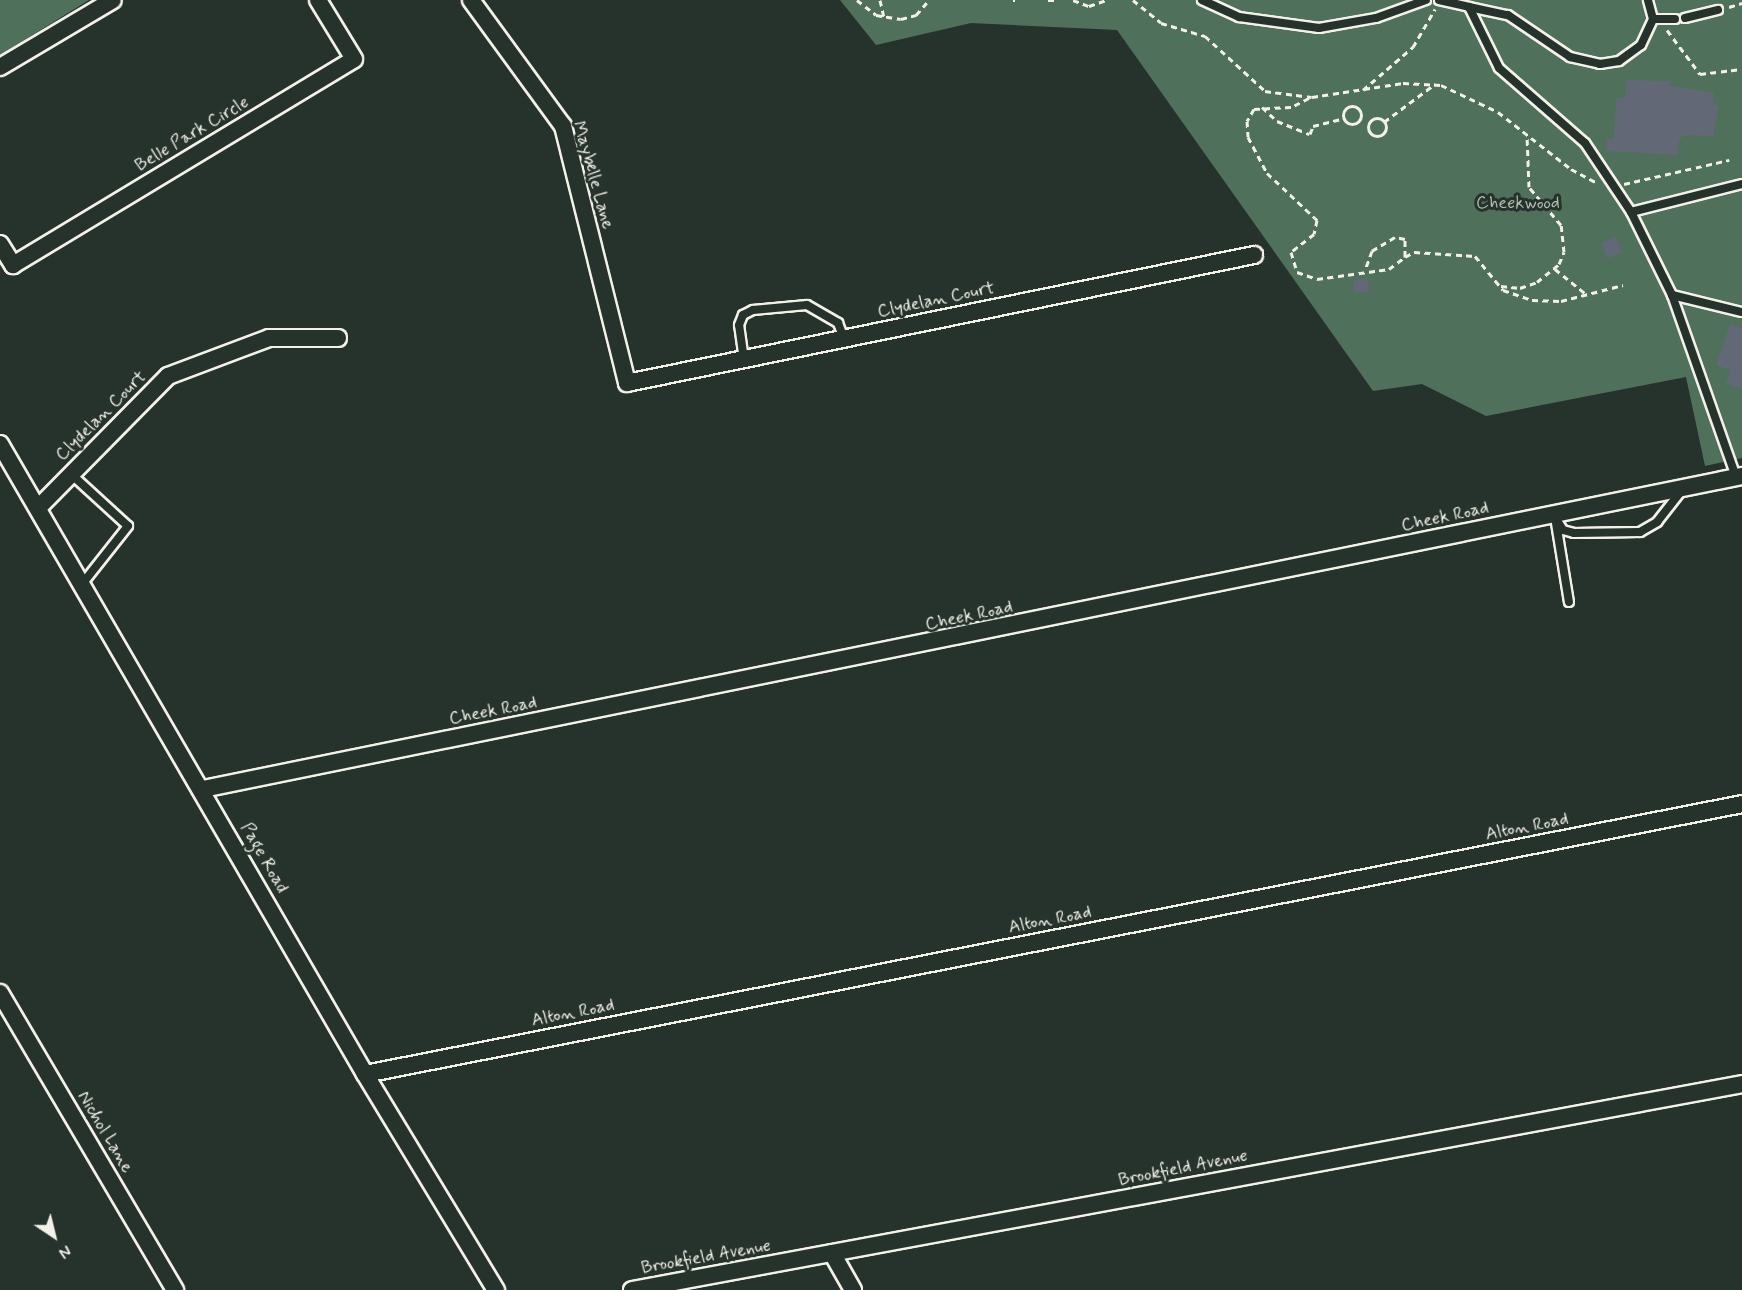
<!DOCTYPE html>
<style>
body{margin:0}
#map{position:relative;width:1742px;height:1290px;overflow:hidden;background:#26332d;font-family:Mynerve,sans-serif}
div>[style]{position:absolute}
.green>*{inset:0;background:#4f705a}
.building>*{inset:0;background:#626876;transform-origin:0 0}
.path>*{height:3px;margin-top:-1.5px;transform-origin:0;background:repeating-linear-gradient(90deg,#f4f1e8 0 6px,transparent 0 10.5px)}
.path>.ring{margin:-1.5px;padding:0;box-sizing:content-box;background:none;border:3px solid #f4f1e8;border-radius:50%}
.roads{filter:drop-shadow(2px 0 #f4f1e8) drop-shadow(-2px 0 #f4f1e8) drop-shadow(0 2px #f4f1e8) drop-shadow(0 -2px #f4f1e8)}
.lane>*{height:8px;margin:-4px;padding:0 4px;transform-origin:4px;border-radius:4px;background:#26332d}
.street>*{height:16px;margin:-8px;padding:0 8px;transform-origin:8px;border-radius:8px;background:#26332d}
span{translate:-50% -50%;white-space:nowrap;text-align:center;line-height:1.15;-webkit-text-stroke:6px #26332d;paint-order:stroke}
.street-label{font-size:18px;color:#f4f1e8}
.park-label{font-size:18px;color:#b2bdaf}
.north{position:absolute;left:24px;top:1206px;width:60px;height:60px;-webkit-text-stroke:4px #26332d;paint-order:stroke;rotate:145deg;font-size:16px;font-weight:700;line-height:24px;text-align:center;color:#f4f1e8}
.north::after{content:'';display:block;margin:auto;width:21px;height:27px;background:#f4f1e8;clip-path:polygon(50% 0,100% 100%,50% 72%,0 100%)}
</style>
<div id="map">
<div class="green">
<i style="clip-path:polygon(0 0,89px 0,0 55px)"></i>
<i style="clip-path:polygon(840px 0,1742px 0,1742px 458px,1705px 466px,1686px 377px,1486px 416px,1422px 384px,1373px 391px,1117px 30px,971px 23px,876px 45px)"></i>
</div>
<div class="building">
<i style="clip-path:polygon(1626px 80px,1670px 81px,1670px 86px,1714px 93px,1713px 105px,1719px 105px,1713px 136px,1686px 135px,1679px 139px,1678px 155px,1606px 151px,1607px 139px,1614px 139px,1616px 98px,1625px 98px)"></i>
<i style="left:1616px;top:237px;width:17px;height:16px;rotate:69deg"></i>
<i style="left:1368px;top:279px;width:13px;height:15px;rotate:86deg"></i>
<i style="clip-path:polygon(1730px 324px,1742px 328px,1742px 389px,1726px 384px,1730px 370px,1716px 365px)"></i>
</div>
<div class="path">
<i style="left:857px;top:0;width:24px;rotate:38deg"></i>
<i style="left:876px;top:15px;width:25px;rotate:9deg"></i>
<i style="left:901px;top:19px;width:16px;rotate:-15deg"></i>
<i style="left:916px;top:15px;width:20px;rotate:-49deg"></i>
<i style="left:880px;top:0;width:18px;rotate:77deg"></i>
<i style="left:1013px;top:0;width:2px"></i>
<i style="left:1048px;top:0;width:7px"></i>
<i style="left:1073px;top:0;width:17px;rotate:21deg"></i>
<i style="left:1089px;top:6px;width:18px;rotate:-19deg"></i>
<i style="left:1133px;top:0;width:36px;rotate:39deg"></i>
<i style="left:1161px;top:23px;width:46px;rotate:16.5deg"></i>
<i style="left:1205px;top:36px;width:81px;rotate:42.5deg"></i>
<i style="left:1265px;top:91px;width:47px;rotate:7.3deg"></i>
<i style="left:1312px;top:97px;width:92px;rotate:-8.7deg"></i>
<i style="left:1403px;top:83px;width:38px;rotate:3deg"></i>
<i style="left:1441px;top:85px;width:63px;rotate:25.3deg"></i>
<i style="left:1498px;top:112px;width:93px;rotate:38deg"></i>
<i style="left:1571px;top:169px;width:30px;rotate:28deg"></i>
<i style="left:1729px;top:7px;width:14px;rotate:-17deg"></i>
<i style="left:1667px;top:30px;width:55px;rotate:53.1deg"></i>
<i style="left:1700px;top:74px;width:42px;rotate:-6.8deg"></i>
<i style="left:1363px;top:90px;width:66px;rotate:-40.7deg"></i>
<i style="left:1413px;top:47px;width:44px;rotate:-59.9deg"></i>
<i style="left:1309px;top:98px;width:20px;rotate:153deg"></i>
<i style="left:1291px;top:107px;width:37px;rotate:177deg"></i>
<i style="left:1254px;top:109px;width:14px;rotate:120deg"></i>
<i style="left:1247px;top:121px;width:16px;rotate:86deg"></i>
<i style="left:1248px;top:137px;width:41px;rotate:62.2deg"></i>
<i style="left:1267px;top:173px;width:69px;rotate:43.2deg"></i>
<i style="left:1317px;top:220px;width:14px;rotate:102deg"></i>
<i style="left:1314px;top:234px;width:29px;rotate:142deg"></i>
<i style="left:1291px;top:252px;width:21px;rotate:73deg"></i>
<i style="left:1297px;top:272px;width:21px;rotate:19deg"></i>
<i style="left:1317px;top:279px;width:73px;rotate:-7.9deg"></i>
<i style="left:1389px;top:269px;width:20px;rotate:-37deg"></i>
<i style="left:1405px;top:257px;width:18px;rotate:-90deg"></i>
<i style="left:1405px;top:239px;width:10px;rotate:-169deg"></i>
<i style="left:1395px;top:237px;width:27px;rotate:149deg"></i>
<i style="left:1372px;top:251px;width:20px;rotate:110deg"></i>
<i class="ring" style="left:1343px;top:106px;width:15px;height:15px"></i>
<i style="left:1262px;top:107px;width:21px;rotate:43deg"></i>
<i style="left:1277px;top:121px;width:35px;rotate:22deg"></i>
<i style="left:1310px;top:134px;width:9px;rotate:-69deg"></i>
<i style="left:1313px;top:126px;width:32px;rotate:-14deg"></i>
<i class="ring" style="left:1368px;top:118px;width:15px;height:15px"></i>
<i style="left:1384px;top:122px;width:64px;rotate:-36.7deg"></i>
<i style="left:1624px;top:184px;width:108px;rotate:-12.9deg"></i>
<i style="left:1405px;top:257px;width:10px;rotate:-29deg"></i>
<i style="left:1414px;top:252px;width:61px;rotate:3.8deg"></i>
<i style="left:1475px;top:256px;width:44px;rotate:50.5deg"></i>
<i style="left:1503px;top:290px;width:31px;rotate:19deg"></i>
<i style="left:1532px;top:300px;width:29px;rotate:2deg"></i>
<i style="left:1561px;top:301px;width:64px;rotate:-14.5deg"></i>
<i style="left:1555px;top:269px;width:40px;rotate:39deg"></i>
<i style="left:1501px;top:286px;width:19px;rotate:6deg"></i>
<i style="left:1520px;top:288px;width:18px;rotate:-19deg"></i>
<i style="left:1537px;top:282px;width:28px;rotate:-39deg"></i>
<i style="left:1559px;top:264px;width:13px;rotate:-67deg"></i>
<i style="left:1564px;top:252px;width:27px;rotate:-96deg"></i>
<i style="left:1561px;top:225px;width:50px;rotate:-130.1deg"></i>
<i style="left:1529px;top:187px;width:52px;rotate:-92.2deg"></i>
</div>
<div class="roads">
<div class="lane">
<i style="left:1202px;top:0;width:41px;rotate:24.7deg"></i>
<i style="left:1239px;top:17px;width:81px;rotate:7.8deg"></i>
<i style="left:1319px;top:28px;width:58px;rotate:-10deg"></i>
<i style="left:1376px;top:18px;width:53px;rotate:-19.8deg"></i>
<i style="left:1439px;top:0;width:31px;rotate:13deg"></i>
<i style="left:1469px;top:7px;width:68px;rotate:63.8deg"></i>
<i style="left:1499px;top:68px;width:114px;rotate:41.1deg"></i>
<i style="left:1585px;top:143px;width:83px;rotate:56.3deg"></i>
<i style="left:1631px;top:212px;width:93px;rotate:63.7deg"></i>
<i style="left:1672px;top:295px;width:193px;rotate:70.6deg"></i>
<i style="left:1469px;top:7px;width:40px;rotate:12deg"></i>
<i style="left:1508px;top:15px;width:75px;rotate:34.1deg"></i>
<i style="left:1570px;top:57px;width:31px;rotate:13deg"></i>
<i style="left:1600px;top:64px;width:19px;rotate:-9deg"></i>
<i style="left:1619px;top:61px;width:27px;rotate:-36deg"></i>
<i style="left:1641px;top:45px;width:29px;rotate:-65deg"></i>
<i style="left:1653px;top:19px;width:20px;rotate:-105deg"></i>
<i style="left:1685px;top:18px;width:34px;rotate:-14deg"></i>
<i style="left:1653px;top:19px;width:22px"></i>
<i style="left:1631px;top:212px;width:114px;rotate:-14.2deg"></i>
<i style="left:1672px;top:295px;width:72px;rotate:13.7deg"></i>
<i style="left:744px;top:360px;width:35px;rotate:-98deg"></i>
<i style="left:739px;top:325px;width:11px;rotate:-68deg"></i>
<i style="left:743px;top:315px;width:11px;rotate:-27deg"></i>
<i style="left:753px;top:310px;width:54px;rotate:-5.3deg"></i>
<i style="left:807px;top:305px;width:36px;rotate:30deg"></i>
<i style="left:838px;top:323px;width:17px;rotate:69deg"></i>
<i style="left:71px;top:474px;width:77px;rotate:42.4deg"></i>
<i style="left:128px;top:526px;width:73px;rotate:128.3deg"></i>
<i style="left:1553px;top:514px;width:19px;rotate:58deg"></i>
<i style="left:1563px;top:530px;width:11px;rotate:15deg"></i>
<i style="left:1574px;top:533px;width:66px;rotate:-0.9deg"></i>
<i style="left:1640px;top:532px;width:20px;rotate:-30deg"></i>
<i style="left:1657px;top:522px;width:41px;rotate:-52deg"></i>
<i style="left:1556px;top:523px;width:80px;rotate:80.7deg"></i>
</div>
<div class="street">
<i style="left:471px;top:0;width:156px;rotate:53.9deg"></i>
<i style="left:563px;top:126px;width:265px;rotate:76deg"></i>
<i style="left:627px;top:383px;width:640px;rotate:-11.54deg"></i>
<i style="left:0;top:67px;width:131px;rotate:-30.7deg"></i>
<i style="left:0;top:244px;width:25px;rotate:58deg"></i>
<i style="left:13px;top:265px;width:398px;rotate:-31.1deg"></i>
<i style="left:354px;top:59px;width:69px;rotate:-121.4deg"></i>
<i style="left:0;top:444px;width:728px;rotate:59.91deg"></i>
<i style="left:365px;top:1074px;width:253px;rotate:58.8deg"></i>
<i style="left:39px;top:507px;width:184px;rotate:-45.4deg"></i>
<i style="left:168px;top:376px;width:108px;rotate:-20.6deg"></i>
<i style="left:269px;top:338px;width:69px"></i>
<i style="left:203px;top:789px;width:1571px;rotate:-11.5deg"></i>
<i style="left:0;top:993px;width:345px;rotate:59.5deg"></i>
<i style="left:365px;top:1074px;width:1403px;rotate:-11.09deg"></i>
<i style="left:832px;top:1253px;width:43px;rotate:60.4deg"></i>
<i style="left:632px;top:1290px;width:1129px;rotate:-10.51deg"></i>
</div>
</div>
<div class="street-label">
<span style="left:192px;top:134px;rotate:-31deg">Belle Park Circle</span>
<span style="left:593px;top:175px;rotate:74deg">Maybelle Lane</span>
<span style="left:936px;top:300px;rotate:-12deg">Clydelan Court</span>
<span style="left:101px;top:416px;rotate:-45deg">Clydelan Court</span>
<span style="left:1445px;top:517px;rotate:-12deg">Cheek Road</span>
<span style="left:969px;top:616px;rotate:-12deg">Cheek Road</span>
<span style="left:493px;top:711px;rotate:-11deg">Cheek Road</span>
<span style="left:1527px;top:827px;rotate:-11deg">Alton Road</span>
<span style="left:264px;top:858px;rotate:60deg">Page Road</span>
<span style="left:1050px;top:920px;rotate:-11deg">Alton Road</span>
<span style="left:573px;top:1013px;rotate:-11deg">Alton Road</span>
<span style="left:105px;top:1132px;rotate:59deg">Nichol Lane</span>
<span style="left:1183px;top:1168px;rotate:-11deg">Brookfield Avenue</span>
<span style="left:706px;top:1257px;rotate:-10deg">Brookfield Avenue</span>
</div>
<div class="park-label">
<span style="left:1518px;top:203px">Cheekwood</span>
</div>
<div class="north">N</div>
</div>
